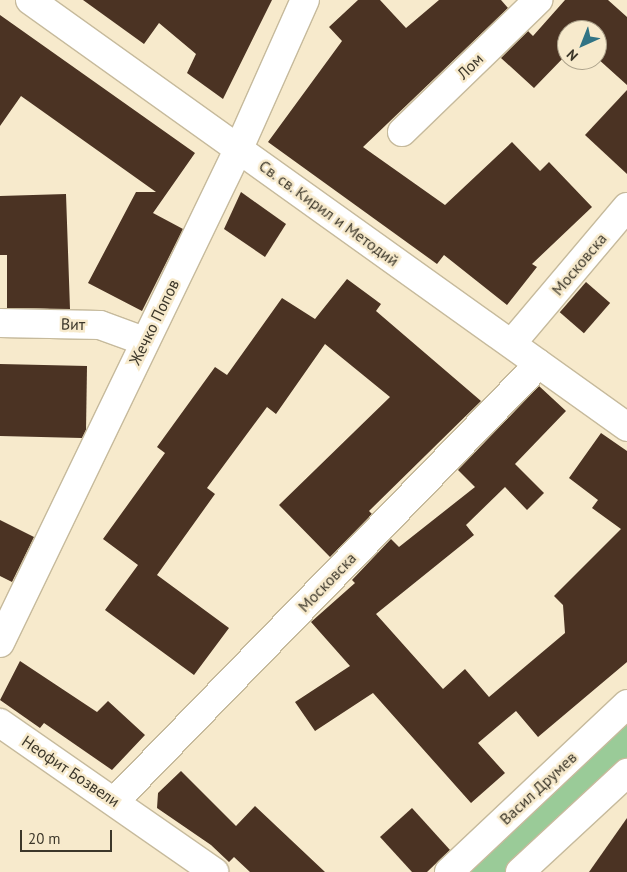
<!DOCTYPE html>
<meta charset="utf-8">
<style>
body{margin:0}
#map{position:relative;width:627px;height:872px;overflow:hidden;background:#f7eacc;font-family:"PT Sans",sans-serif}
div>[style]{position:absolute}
.green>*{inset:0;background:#9acb98}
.building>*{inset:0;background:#4b3323;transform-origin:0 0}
.roads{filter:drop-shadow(1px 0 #c6ba9c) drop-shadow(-1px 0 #c6ba9c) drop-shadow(0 1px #c6ba9c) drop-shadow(0 -1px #c6ba9c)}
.minor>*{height:28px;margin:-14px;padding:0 14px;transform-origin:14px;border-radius:14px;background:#fff}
.tertiary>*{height:28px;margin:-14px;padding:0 14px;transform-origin:14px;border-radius:14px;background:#fff}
span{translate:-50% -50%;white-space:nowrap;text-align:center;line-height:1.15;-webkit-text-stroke:5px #f7eacc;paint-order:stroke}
.street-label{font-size:16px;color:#3c372a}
.north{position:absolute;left:557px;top:20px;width:50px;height:50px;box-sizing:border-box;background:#f7eacc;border:1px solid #aca28b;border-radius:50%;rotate:224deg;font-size:14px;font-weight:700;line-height:20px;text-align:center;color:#3c372a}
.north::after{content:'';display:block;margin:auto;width:18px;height:22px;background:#317485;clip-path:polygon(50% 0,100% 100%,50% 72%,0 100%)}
.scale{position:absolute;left:20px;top:830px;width:92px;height:22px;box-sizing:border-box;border:2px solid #3c372a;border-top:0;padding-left:6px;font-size:15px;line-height:18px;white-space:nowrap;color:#3c372a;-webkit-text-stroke:4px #f7eacc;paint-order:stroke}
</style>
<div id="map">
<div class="green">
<i style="clip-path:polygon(627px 704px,627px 773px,520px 872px,449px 872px)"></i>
</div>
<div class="building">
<i style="clip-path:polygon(83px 0,272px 0,223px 99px,187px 73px,196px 54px,159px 23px,144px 44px)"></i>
<i style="clip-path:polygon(358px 0,380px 0,406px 28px,439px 0,501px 0,508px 8px,363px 147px,445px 205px,512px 142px,540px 171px,549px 162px,592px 207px,532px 264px,537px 267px,507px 305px,444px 255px,437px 264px,268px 142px,342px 41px,329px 27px)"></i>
<i style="clip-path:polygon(565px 0,608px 0,627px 17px,627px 85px,597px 58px,597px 30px,567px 30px,567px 54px,534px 88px,501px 58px,528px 31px,533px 36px)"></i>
<i style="clip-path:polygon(0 15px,195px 153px,153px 213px,183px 229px,142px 311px,88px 283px,136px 192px,156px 192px,21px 96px,0 126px)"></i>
<i style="clip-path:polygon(627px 90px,627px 174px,585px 135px)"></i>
<i style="clip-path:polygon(241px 192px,286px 224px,265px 257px,224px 229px)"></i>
<i style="clip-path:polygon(66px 194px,70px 309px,7px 308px,7px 255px,0 255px,0 196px)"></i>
<i style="clip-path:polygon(347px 279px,381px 304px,376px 311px,481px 401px,369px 511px,372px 514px,330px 557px,279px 505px,390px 397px,325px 344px,276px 414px,267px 407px,207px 488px,215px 494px,157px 575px,229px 628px,194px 675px,105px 610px,138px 565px,103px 539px,165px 453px,157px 447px,215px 367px,227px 375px,282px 298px,315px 319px)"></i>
<i style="left:586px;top:282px;width:32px;height:40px;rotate:41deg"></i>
<i style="clip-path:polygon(0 364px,87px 366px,86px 430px,82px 438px,0 436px)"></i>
<i style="clip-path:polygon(539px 386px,566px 411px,515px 464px,544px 493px,527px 510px,505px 487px,466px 525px,474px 535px,376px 614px,443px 689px,465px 669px,489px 697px,565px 633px,563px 605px,554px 596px,621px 529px,592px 508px,598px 500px,569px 478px,601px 433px,627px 451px,627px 662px,538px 737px,516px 711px,478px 743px,505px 773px,471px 803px,373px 693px,315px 731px,295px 702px,350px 666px,311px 622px,355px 583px,352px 580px,391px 539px,399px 547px,475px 487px,458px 470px)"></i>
<i style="clip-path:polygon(0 520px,34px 537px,12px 582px,0 576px)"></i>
<i style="clip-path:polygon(20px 661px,97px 712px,108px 701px,145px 735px,112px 770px,44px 723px,40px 728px,0 700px)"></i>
<i style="clip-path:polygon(181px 771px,236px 826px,255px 806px,325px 872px,250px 872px,234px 857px,229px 862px,211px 845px,157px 808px,158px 793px)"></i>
<i style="clip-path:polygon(412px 808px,450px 850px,427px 872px,412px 872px,380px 837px)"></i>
<i style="clip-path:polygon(627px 818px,627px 872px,589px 872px)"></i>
</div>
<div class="roads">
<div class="minor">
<i style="left:30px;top:0;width:734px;rotate:35.57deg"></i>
<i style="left:402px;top:132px;width:190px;rotate:-44.1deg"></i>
<i style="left:0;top:323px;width:100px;rotate:1.1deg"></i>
<i style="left:100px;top:325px;width:47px;rotate:20deg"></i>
<i style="left:512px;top:343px;width:178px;rotate:-49.8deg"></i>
<i style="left:0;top:643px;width:550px;rotate:-64.23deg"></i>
<i style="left:239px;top:148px;width:162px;rotate:-66deg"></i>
<i style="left:0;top:723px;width:261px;rotate:34.8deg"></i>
<i style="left:115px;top:801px;width:609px;rotate:-45.87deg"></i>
</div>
<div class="tertiary">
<i style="left:449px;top:872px;width:245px;rotate:-43.3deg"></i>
<i style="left:520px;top:872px;width:146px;rotate:-42.8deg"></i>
</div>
</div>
<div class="street-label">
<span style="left:470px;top:66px;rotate:-44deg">Лом</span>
<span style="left:329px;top:213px;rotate:36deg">Св. св. Кирил и Методий</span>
<span style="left:579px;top:264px;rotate:-50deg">Московска</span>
<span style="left:154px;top:322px;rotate:-64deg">Жечко Попов</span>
<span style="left:73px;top:324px;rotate:1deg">Вит</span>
<span style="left:327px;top:582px;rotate:-46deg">Московска</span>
<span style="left:71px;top:771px;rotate:34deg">Неофит Бозвели</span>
<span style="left:538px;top:788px;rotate:-43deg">Васил Друмев</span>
</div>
<div class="north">N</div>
<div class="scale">20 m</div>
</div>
